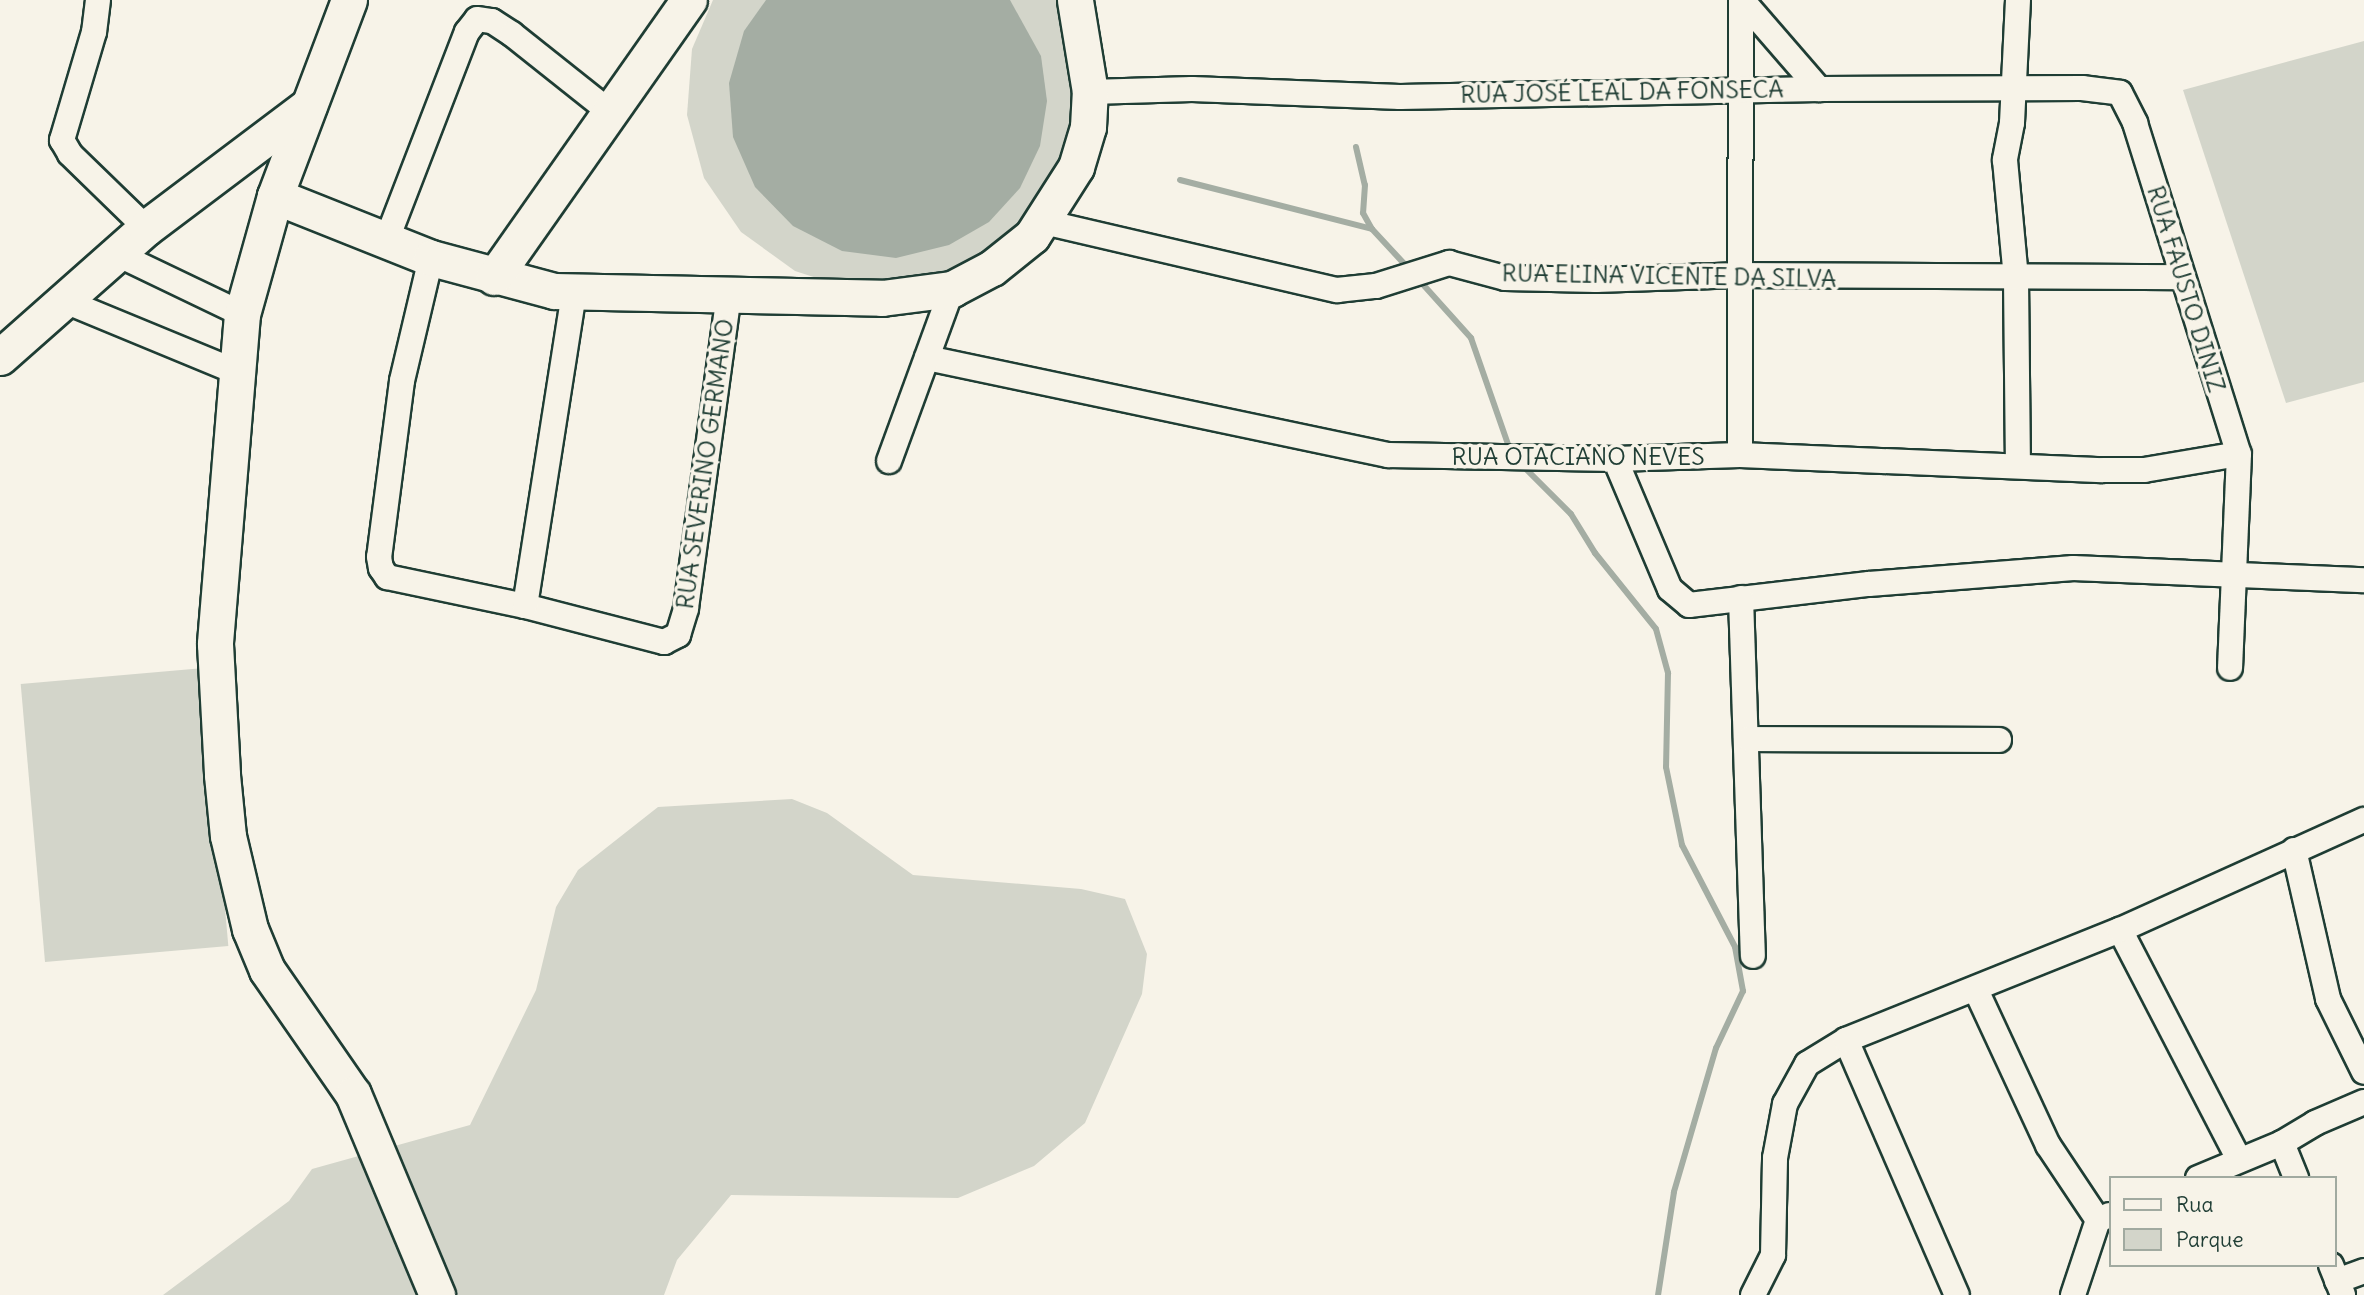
<!DOCTYPE html>
<meta charset="utf-8">
<style>
body{margin:0}
#map{position:relative;width:2364px;height:1295px;overflow:hidden;background:#f7f3e8;font-family:Delius,sans-serif}
div>[style]{position:absolute}
.green>*{inset:0;background:#d3d5ca;transform-origin:0 0}
.water>*{inset:0;background:#a4ada3}
.stream>*{height:6px;margin:-3px;padding:0 3px;transform-origin:3px;border-radius:3px;background:#a4ada3}
.roads{filter:drop-shadow(2px 0 #1f3d34) drop-shadow(-2px 0 #1f3d34) drop-shadow(0 2px #1f3d34) drop-shadow(0 -2px #1f3d34)}
.street>*{height:24px;margin:-12px;padding:0 12px;transform-origin:12px;border-radius:12px;background:#f7f3e8}
.secondary>*{height:35px;margin:-17.5px;padding:0 17.5px;transform-origin:17.5px;border-radius:17.5px;background:#f7f3e8}
span{translate:-50% -50%;white-space:nowrap;text-align:center;line-height:1.15;-webkit-text-stroke:7px #f7f3e8;paint-order:stroke}
.street-label{font-size:24px;color:#1f3d34}
.legend{position:absolute;left:2109px;top:1176px;width:228px;height:91px;box-sizing:border-box;background:#f7f3e8;border:2px solid #a1aaa0;margin:0;padding:9px 12px;list-style:none;font-size:21px;color:#1f3d34}
.legend li{display:flex;align-items:center;gap:14px;height:35px}
.legend b{width:35px;border:2px solid #a1aaa0}
</style>
<div id="map">
<div class="green">
<i style="clip-path:polygon(713px 0,1057px 0,1076px 42px,1069px 169px,985px 266px,857px 291px,795px 271px,741px 232px,704px 178px,687px 115px,692px 49px)"></i>
<i style="clip-path:polygon(2364px 41px,2364px 382px,2286px 403px,2183px 90px)"></i>
<i style="left:204px;top:668px;width:279px;height:184px;rotate:85deg"></i>
<i style="clip-path:polygon(792px 799px,827px 813px,913px 875px,1081px 889px,1125px 899px,1147px 954px,1142px 994px,1085px 1123px,1034px 1166px,958px 1198px,731px 1195px,677px 1260px,664px 1295px,163px 1295px,289px 1201px,312px 1169px,470px 1125px,536px 990px,556px 907px,578px 870px,658px 807px)"></i>
</div>
<div class="water">
<i style="clip-path:polygon(766px 0,1010px 0,1041px 56px,1047px 101px,1040px 146px,1020px 188px,989px 222px,949px 245px,896px 258px,842px 251px,793px 226px,755px 187px,733px 137px,729px 83px,744px 31px)"></i>
</div>
<div class="stream">
<i style="left:1356px;top:147px;width:39px;rotate:77deg"></i>
<i style="left:1365px;top:185px;width:28px;rotate:94deg"></i>
<i style="left:1363px;top:213px;width:18px;rotate:61deg"></i>
<i style="left:1180px;top:180px;width:198px;rotate:14.3deg"></i>
<i style="left:1372px;top:229px;width:54px;rotate:47.2deg"></i>
<i style="left:1419px;top:280px;width:78px;rotate:48.1deg"></i>
<i style="left:1471px;top:338px;width:119px;rotate:70.8deg"></i>
<i style="left:1522px;top:465px;width:69px;rotate:45deg"></i>
<i style="left:1571px;top:514px;width:46px;rotate:58.4deg"></i>
<i style="left:1595px;top:553px;width:97px;rotate:51.2deg"></i>
<i style="left:1656px;top:629px;width:46px;rotate:74.7deg"></i>
<i style="left:1668px;top:673px;width:94px;rotate:91.2deg"></i>
<i style="left:1666px;top:767px;width:80px;rotate:78.4deg"></i>
<i style="left:1682px;top:845px;width:115px;rotate:62.5deg"></i>
<i style="left:1735px;top:947px;width:45px;rotate:79.7deg"></i>
<i style="left:1743px;top:991px;width:63px;rotate:115.3deg"></i>
<i style="left:1716px;top:1048px;width:150px;rotate:106.3deg"></i>
<i style="left:1674px;top:1192px;width:104px;rotate:98.8deg"></i>
</div>
<div class="roads">
<div class="street">
<i style="left:98px;top:0;width:32px;rotate:97deg"></i>
<i style="left:94px;top:32px;width:113px;rotate:106.5deg"></i>
<i style="left:62px;top:140px;width:16px;rotate:60deg"></i>
<i style="left:70px;top:154px;width:106px;rotate:44.2deg"></i>
<i style="left:1742px;top:0;width:118px;rotate:49.1deg"></i>
<i style="left:2018px;top:0;width:123px;rotate:92.8deg"></i>
<i style="left:2012px;top:123px;width:38px;rotate:101deg"></i>
<i style="left:2005px;top:160px;width:120px;rotate:84.7deg"></i>
<i style="left:2016px;top:279px;width:185px;rotate:89.4deg"></i>
<i style="left:1090px;top:92px;width:102px;rotate:-1.7deg"></i>
<i style="left:1192px;top:89px;width:208px;rotate:2.2deg"></i>
<i style="left:1400px;top:97px;width:419px;rotate:-1.1deg"></i>
<i style="left:1819px;top:89px;width:263px;rotate:-0.2deg"></i>
<i style="left:2082px;top:88px;width:38px;rotate:7deg"></i>
<i style="left:2120px;top:93px;width:34px;rotate:63deg"></i>
<i style="left:2135px;top:123px;width:347px;rotate:72.6deg"></i>
<i style="left:2239px;top:454px;width:214px;rotate:92.4deg"></i>
<i style="left:1044px;top:222px;width:301px;rotate:13.1deg"></i>
<i style="left:1337px;top:290px;width:39px;rotate:-6deg"></i>
<i style="left:1376px;top:286px;width:77px;rotate:-17.5deg"></i>
<i style="left:1449px;top:263px;width:58px;rotate:15deg"></i>
<i style="left:1505px;top:278px;width:91px;rotate:1.3deg"></i>
<i style="left:1596px;top:280px;width:148px;rotate:-1.9deg"></i>
<i style="left:1744px;top:275px;width:437px;rotate:0.3deg"></i>
<i style="left:387px;top:239px;width:222px;rotate:-68.9deg"></i>
<i style="left:467px;top:32px;width:16px;rotate:-52deg"></i>
<i style="left:477px;top:19px;width:15px;rotate:8deg"></i>
<i style="left:492px;top:21px;width:24px;rotate:33deg"></i>
<i style="left:512px;top:34px;width:125px;rotate:38.5deg"></i>
<i style="left:117px;top:254px;width:139px;rotate:25.6deg"></i>
<i style="left:431px;top:258px;width:126px;rotate:103.3deg"></i>
<i style="left:402px;top:381px;width:177px;rotate:97.4deg"></i>
<i style="left:379px;top:557px;width:11px;rotate:80deg"></i>
<i style="left:381px;top:568px;width:11px;rotate:56deg"></i>
<i style="left:387px;top:577px;width:141px;rotate:11.9deg"></i>
<i style="left:525px;top:606px;width:144px;rotate:14.5deg"></i>
<i style="left:664px;top:642px;width:16px;rotate:-27deg"></i>
<i style="left:678px;top:635px;width:28px;rotate:-73deg"></i>
<i style="left:686px;top:608px;width:317px;rotate:-82.2deg"></i>
<i style="left:60px;top:299px;width:191px;rotate:22.4deg"></i>
<i style="left:927px;top:358px;width:471px;rotate:11.9deg"></i>
<i style="left:1388px;top:455px;width:227px;rotate:1deg"></i>
<i style="left:1615px;top:459px;width:125px;rotate:-1.8deg"></i>
<i style="left:1740px;top:455px;width:363px;rotate:2.4deg"></i>
<i style="left:2103px;top:470px;width:41px"></i>
<i style="left:2144px;top:470px;width:96px;rotate:-9.6deg"></i>
<i style="left:1740px;top:455px;width:455px;rotate:-89.9deg"></i>
<i style="left:1615px;top:459px;width:141px;rotate:67.1deg"></i>
<i style="left:1670px;top:589px;width:25px;rotate:40deg"></i>
<i style="left:1689px;top:605px;width:181px;rotate:-6.7deg"></i>
<i style="left:1869px;top:584px;width:205px;rotate:-4.5deg"></i>
<i style="left:2073px;top:568px;width:291px;rotate:2.4deg"></i>
<i style="left:889px;top:461px;width:183px;rotate:-69.9deg"></i>
<i style="left:1741px;top:598px;width:358px;rotate:88.1deg"></i>
<i style="left:525px;top:606px;width:317px;rotate:-81.1deg"></i>
<i style="left:1749px;top:739px;width:250px;rotate:0.2deg"></i>
<i style="left:2294px;top:850px;width:153px;rotate:77.1deg"></i>
<i style="left:2328px;top:999px;width:81px;rotate:63.7deg"></i>
<i style="left:2120px;top:930px;width:259px;rotate:62.6deg"></i>
<i style="left:1976px;top:990px;width:171px;rotate:65.1deg"></i>
<i style="left:2048px;top:1145px;width:90px;rotate:56.3deg"></i>
<i style="left:1846px;top:1040px;width:278px;rotate:66.5deg"></i>
<i style="left:2282px;top:1143px;width:38px;rotate:68deg"></i>
<i style="left:2198px;top:1178px;width:91px;rotate:-22.6deg"></i>
<i style="left:2282px;top:1143px;width:39px;rotate:-31deg"></i>
<i style="left:2315px;top:1123px;width:53px;rotate:-23.2deg"></i>
<i style="left:2331px;top:1265px;width:32px;rotate:68deg"></i>
<i style="left:2337px;top:1281px;width:29px;rotate:-20deg"></i>
<i style="left:1753px;top:1295px;width:45px;rotate:-63.4deg"></i>
<i style="left:1773px;top:1255px;width:97px;rotate:-88.8deg"></i>
<i style="left:1775px;top:1158px;width:55px;rotate:-79.5deg"></i>
<i style="left:1785px;top:1104px;width:46px;rotate:-61.2deg"></i>
<i style="left:1807px;top:1064px;width:46px;rotate:-31.6deg"></i>
<i style="left:1846px;top:1040px;width:295px;rotate:-21.9deg"></i>
<i style="left:2120px;top:930px;width:268px;rotate:-24.3deg"></i>
<i style="left:2073px;top:1295px;width:79px;rotate:-71.6deg"></i>
<i style="left:2098px;top:1220px;width:13px;rotate:-23deg"></i>
</div>
<div class="secondary">
<i style="left:349px;top:0;width:210px;rotate:110.7deg"></i>
<i style="left:275px;top:196px;width:123px;rotate:105.6deg"></i>
<i style="left:242px;top:314px;width:331px;rotate:94.7deg"></i>
<i style="left:215px;top:644px;width:131px;rotate:86.9deg"></i>
<i style="left:222px;top:775px;width:61px;rotate:84.4deg"></i>
<i style="left:228px;top:836px;width:96px;rotate:76.7deg"></i>
<i style="left:250px;top:929px;width:44px;rotate:67.5deg"></i>
<i style="left:267px;top:970px;width:151px;rotate:55.3deg"></i>
<i style="left:353px;top:1094px;width:218px;rotate:67.3deg"></i>
<i style="left:275px;top:196px;width:168px;rotate:21.7deg"></i>
<i style="left:431px;top:258px;width:127px;rotate:15deg"></i>
<i style="left:554px;top:291px;width:328px;rotate:1.2deg"></i>
<i style="left:882px;top:298px;width:71px;rotate:-7.3deg"></i>
<i style="left:952px;top:289px;width:45px;rotate:-27.7deg"></i>
<i style="left:992px;top:268px;width:51px;rotate:-38.7deg"></i>
<i style="left:1032px;top:236px;width:82px;rotate:-57.5deg"></i>
<i style="left:1076px;top:167px;width:42px;rotate:-73.3deg"></i>
<i style="left:1088px;top:127px;width:35px;rotate:-87deg"></i>
<i style="left:1090px;top:92px;width:93px;rotate:-99.3deg"></i>
<i style="left:494px;top:277px;width:339px;rotate:-54.9deg"></i>
<i style="left:0;top:357px;width:195px;rotate:-41.5deg"></i>
<i style="left:146px;top:228px;width:204px;rotate:-37deg"></i>
</div>
</div>
<div class="street-label">
<span style="left:1622px;top:92px;rotate:-1deg">RUA JOSÉ LEAL DA FONSECA</span>
<span style="left:1669px;top:276px;rotate:1deg">RUA ELINA VICENTE DA SILVA</span>
<span style="left:2186px;top:289px;rotate:73deg">RUA FAUSTO DINIZ</span>
<span style="left:1578px;top:457px">RUA OTACIANO NEVES</span>
<span style="left:705px;top:464px;rotate:-82deg">RUA SEVERINO GERMANO</span>
</div>
<ul class="legend">
<li><b style="height:9px;background:#f7f3e8"></b>Rua</li>
<li><b style="height:19px;background:#d3d5ca"></b>Parque</li>
</ul>
</div>
